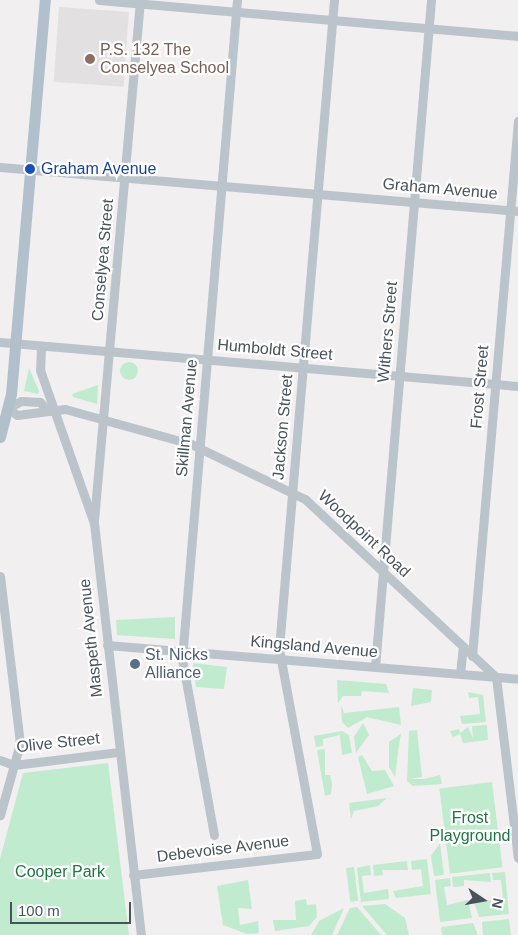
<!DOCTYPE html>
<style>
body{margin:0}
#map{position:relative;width:518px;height:935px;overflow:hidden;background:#f1efef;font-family:Arial,sans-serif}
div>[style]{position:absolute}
.education>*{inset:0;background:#e2e0e0;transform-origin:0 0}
.green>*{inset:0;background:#c1ebce;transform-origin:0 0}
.round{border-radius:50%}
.minor>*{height:9px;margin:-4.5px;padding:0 4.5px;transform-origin:4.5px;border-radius:4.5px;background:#bbc4ca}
.major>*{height:11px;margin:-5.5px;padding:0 5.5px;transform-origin:5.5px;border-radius:5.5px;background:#b1c0cb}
.dots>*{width:14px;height:14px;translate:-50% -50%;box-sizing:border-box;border:2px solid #fff;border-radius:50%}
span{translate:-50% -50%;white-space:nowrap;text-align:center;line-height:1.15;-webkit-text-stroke:4.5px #fff;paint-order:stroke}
.education-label{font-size:16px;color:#785e54}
.left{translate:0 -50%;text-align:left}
.transit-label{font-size:16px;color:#164399}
.street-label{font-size:16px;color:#48535a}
.service-label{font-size:16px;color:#4e5e75}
.park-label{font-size:16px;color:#207545}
.north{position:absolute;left:458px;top:875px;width:50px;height:50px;-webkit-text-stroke:4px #fff;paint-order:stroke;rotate:102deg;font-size:14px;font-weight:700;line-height:20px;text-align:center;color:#48535a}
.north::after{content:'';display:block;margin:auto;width:18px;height:22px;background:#48535a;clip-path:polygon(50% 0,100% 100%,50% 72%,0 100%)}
.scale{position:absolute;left:10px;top:902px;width:121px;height:22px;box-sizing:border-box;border:2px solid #48535a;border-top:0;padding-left:6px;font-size:15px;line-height:18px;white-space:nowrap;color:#48535a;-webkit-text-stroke:4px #fff;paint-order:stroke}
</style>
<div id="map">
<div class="education">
<i style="left:59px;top:7px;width:70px;height:75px;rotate:4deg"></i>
</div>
<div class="green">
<i class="round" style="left:120px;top:362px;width:18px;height:18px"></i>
<i style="clip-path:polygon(29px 368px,39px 391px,38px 394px,24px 391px)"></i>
<i style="clip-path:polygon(98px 385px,97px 404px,73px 397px,72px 394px)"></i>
<i style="clip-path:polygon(175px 617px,175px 639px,117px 635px,116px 620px)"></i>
<i style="clip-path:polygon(193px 663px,227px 667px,224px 689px,196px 687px)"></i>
<i style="clip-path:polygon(337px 680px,386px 684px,389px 693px,362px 691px,361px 696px,343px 696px,338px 703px)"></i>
<i style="clip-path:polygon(413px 688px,432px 690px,431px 702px,411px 706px)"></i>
<i style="clip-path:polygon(468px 692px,483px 695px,486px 722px,462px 724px,460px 716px,480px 714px,478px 697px,469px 698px)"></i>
<i style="clip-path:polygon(341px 705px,344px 713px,399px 707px,401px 725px,367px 717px,348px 728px,342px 722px)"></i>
<i style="clip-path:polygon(363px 723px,369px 735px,356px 753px,354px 737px)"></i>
<i style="clip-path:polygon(487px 725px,488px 740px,463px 743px,460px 734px,453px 737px,450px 731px,459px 729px,460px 733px,468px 727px,473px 738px,472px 726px)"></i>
<i style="clip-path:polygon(417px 730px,422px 777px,410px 779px,424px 779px,440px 775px,442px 784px,413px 786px,407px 781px,409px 731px)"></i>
<i style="clip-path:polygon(342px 731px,349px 735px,352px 753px,342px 755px,340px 735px,323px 739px,323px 746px,316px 747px,314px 736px)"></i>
<i style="clip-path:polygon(401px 734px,399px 745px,395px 777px,389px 767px,389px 742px)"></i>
<i style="clip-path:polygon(325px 749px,325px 775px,330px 775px,332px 784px,331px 794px,325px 796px,317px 750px)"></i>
<i style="clip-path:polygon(362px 755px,372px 771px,385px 770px,394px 786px,367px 794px,358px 757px)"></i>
<i style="clip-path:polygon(108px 763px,129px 935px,0 935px,0 859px,23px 773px)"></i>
<i style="left:492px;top:782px;width:86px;height:53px;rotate:83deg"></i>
<i style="clip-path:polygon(387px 798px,378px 806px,354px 811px,351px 819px,349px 803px)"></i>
<i style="clip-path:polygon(440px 843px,444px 875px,434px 876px,431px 856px)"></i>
<i style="clip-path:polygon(427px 859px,431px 894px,396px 898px,393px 891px,423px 886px,421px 869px,412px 870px,411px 861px)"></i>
<i style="clip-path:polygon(407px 861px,408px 870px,382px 870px,383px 875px,374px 876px,373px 865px)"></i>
<i style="clip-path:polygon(370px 865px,371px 875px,362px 876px,364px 893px,388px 889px,389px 899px,361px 902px,357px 868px)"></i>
<i style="left:354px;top:867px;width:34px;height:8px;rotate:83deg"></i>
<i style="clip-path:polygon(505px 872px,509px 914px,479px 917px,474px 902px,503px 899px,501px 880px,493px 880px,492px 873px)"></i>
<i style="clip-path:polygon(490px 873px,491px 882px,464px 880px,464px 886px,453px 887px,452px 877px)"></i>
<i style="clip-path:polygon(450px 878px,451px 886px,444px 887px,447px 905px,468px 900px,472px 918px,440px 922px,435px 880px)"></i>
<i style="clip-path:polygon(248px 880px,252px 909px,238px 908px,240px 925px,258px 921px,259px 933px,247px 934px,223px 925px,217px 886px)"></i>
<i style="clip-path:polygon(306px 899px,307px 905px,316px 904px,317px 917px,309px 926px,275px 931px,273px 920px,296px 920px,295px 901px)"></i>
<i style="clip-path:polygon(385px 904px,405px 918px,409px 935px,387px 935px,362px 906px)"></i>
<i style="clip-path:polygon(357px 907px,381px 935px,337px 935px,350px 908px)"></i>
<i style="clip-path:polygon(344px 908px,332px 935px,311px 935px,319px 921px)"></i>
<i style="clip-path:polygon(509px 919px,511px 935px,483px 935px,482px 922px)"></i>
<i style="clip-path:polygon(473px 923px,478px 935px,442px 935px,441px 927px)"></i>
</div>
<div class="minor">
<i style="left:99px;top:0;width:421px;rotate:4.9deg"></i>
<i style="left:0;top:167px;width:520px;rotate:4.86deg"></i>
<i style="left:0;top:342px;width:520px;rotate:4.86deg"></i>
<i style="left:41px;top:346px;width:24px;rotate:92deg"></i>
<i style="left:40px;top:370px;width:162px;rotate:70.6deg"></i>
<i style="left:94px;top:523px;width:415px;rotate:83.5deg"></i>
<i style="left:45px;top:408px;width:8px;rotate:-130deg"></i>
<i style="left:40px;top:402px;width:19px;rotate:-177deg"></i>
<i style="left:21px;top:401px;width:15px;rotate:152deg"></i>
<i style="left:8px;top:408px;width:11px;rotate:38deg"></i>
<i style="left:17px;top:415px;width:48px;rotate:-7.1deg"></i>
<i style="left:65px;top:409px;width:131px;rotate:15.5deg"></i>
<i style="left:191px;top:444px;width:127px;rotate:25.8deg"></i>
<i style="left:305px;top:499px;width:261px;rotate:43deg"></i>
<i style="left:94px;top:520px;width:522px;rotate:-84.94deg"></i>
<i style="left:0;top:576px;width:168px;rotate:83.2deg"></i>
<i style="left:20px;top:743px;width:75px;rotate:105.5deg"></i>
<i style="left:107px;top:645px;width:412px;rotate:4.7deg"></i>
<i style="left:472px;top:656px;width:537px;rotate:-85.09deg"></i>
<i style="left:375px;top:667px;width:669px;rotate:-85.2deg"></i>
<i style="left:460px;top:674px;width:27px;rotate:-84deg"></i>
<i style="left:496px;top:677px;width:182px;rotate:83.1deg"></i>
<i style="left:0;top:760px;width:15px;rotate:20deg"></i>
<i style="left:14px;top:765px;width:106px;rotate:-7.1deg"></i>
<i style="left:214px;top:835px;width:179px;rotate:-100.3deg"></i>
<i style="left:182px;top:659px;width:661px;rotate:-85.23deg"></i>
<i style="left:133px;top:875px;width:185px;rotate:-6.5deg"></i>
<i style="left:317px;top:854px;width:209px;rotate:-100.5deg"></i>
<i style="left:279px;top:648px;width:650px;rotate:-85.15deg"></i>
</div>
<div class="major">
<i style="left:0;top:437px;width:44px;rotate:-75.7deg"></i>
<i style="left:11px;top:394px;width:395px;rotate:-85.1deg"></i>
</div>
<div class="dots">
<i style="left:90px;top:59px;background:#8d6e63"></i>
<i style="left:30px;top:169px;background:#1a4fb4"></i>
<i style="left:135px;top:664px;background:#5c6f8a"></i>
</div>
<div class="education-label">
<span class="left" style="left:100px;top:59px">P.S. 132 The<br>Conselyea School</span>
</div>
<div class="transit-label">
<span class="left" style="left:41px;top:169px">Graham Avenue</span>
</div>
<div class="street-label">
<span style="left:440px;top:189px;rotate:5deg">Graham Avenue</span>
<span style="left:103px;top:260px;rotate:-85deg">Conselyea Street</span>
<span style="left:388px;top:332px;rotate:-85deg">Withers Street</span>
<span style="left:275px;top:350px;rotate:5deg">Humboldt Street</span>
<span style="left:480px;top:387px;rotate:-85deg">Frost Street</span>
<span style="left:187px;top:418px;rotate:-85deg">Skillman Avenue</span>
<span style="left:283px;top:427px;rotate:-85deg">Jackson Street</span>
<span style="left:364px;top:534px;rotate:43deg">Woodpoint Road</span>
<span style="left:91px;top:638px;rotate:-96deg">Maspeth Avenue</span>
<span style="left:314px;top:647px;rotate:5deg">Kingsland Avenue</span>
<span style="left:58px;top:743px;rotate:-6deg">Olive Street</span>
<span style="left:223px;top:849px;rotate:-7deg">Debevoise Avenue</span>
</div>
<div class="service-label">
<span class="left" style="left:145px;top:664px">St. Nicks<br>Alliance</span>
</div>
<div class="park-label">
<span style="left:470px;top:827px">Frost<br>Playground</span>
<span style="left:60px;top:872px">Cooper Park</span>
</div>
<div class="north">N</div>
<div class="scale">100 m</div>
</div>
